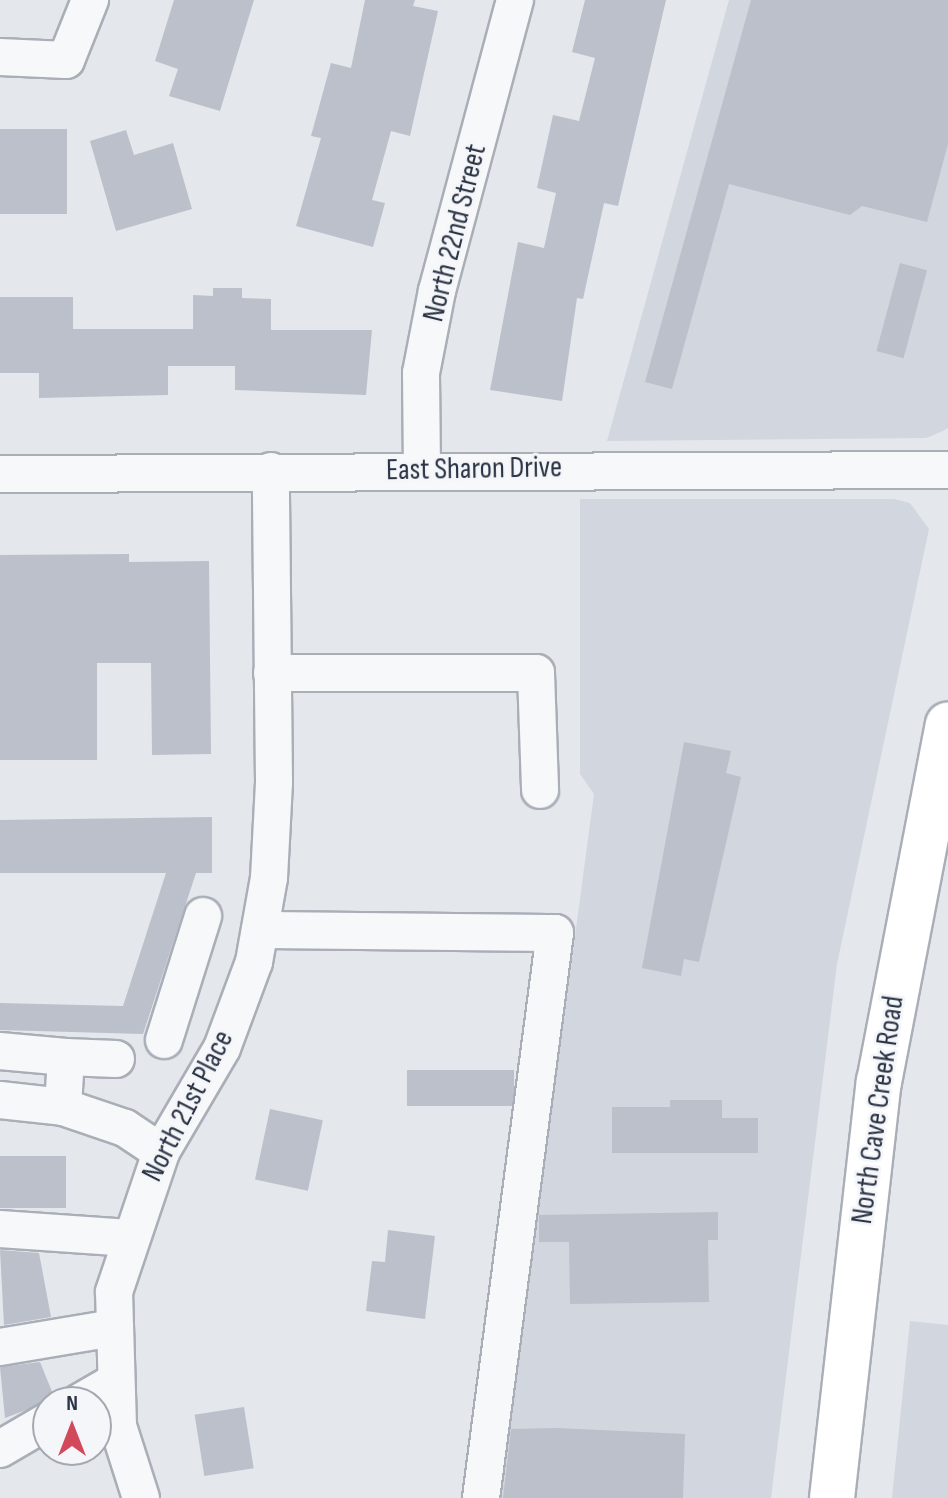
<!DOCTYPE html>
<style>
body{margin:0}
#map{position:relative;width:948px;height:1498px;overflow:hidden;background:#e4e7ec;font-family:"Sofia Sans Condensed",sans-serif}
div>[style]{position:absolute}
.built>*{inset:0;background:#d2d6de}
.building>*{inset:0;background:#bbc0ca;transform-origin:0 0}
.roads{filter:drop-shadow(2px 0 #a9aeb7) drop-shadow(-2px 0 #a9aeb7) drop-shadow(0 2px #a9aeb7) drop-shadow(0 -2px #a9aeb7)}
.minor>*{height:36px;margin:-18px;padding:0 18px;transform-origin:18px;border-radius:18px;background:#f7f8fa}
.major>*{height:44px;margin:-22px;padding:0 22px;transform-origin:22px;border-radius:22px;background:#fff}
span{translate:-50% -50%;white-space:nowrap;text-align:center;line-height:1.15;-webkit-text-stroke:6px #f4f6f9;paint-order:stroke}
.street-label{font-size:30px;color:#2b3445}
.north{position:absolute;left:32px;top:1386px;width:80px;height:80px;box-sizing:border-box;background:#f4f6f9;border:2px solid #a4a8b1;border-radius:50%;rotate:0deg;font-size:22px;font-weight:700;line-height:32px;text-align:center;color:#2b3445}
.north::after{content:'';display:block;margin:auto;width:28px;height:36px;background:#d1495b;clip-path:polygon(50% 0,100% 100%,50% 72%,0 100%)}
</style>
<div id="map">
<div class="built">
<i style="clip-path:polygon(729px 0,948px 0,948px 428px,943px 431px,926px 438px,607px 441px)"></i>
<i style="clip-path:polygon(580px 499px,894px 499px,910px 503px,929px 529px,837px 964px,771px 1498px,500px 1498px,594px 794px,580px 774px)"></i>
<i style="clip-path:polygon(910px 1321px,948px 1325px,948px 1498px,892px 1498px)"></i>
</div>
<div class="building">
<i style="clip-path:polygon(174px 0,254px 0,220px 111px,169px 96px,178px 69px,155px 61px)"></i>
<i style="clip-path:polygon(365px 0,415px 0,413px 6px,438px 11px,410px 136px,391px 131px,372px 200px,385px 203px,373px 247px,296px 226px,321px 138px,311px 136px,331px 63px,351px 68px)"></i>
<i style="clip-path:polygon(585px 0,666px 0,618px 206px,604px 203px,583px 299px,577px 298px,562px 401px,490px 390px,518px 242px,544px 248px,556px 193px,537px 188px,553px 115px,579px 121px,595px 58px,572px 52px)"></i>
<i style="clip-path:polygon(751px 0,948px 0,948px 144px,927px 222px,862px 206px,850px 215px,729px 184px,672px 389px,645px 382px)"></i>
<i style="left:0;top:129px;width:67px;height:85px"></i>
<i style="clip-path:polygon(126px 130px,134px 155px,173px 143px,192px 209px,116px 231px,90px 141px)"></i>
<i style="left:900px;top:263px;width:28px;height:91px;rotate:15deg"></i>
<i style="clip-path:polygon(213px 288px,242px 288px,242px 298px,271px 299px,271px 330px,372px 330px,366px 395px,235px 390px,235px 366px,168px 366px,168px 395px,39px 398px,39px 373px,0 373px,0 297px,73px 297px,73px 329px,193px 329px,193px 295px,213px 296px)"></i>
<i style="clip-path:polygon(129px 554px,129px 562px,209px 561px,211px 754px,152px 755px,151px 663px,97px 663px,97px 760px,0 760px,0 555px)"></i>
<i style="clip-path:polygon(684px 742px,731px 751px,726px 773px,741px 777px,699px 962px,684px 959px,681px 976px,642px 968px)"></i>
<i style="clip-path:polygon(212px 817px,212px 873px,196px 873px,143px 1034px,0 1030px,0 1003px,123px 1006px,166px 873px,0 873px,0 820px)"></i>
<i style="left:407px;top:1070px;width:107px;height:36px"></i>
<i style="clip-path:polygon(670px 1100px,722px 1100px,722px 1118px,758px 1118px,758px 1153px,612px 1153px,612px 1107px,670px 1107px)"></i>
<i style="left:270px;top:1109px;width:54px;height:72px;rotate:12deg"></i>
<i style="left:0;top:1156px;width:66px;height:52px"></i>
<i style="clip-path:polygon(718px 1212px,718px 1240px,708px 1240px,709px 1302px,570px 1304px,569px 1242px,539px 1242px,539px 1215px)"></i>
<i style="clip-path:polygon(388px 1230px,435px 1236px,425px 1319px,366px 1311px,372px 1261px,385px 1262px)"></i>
<i style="clip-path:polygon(0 1250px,39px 1253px,51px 1317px,4px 1325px)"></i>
<i style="clip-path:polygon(40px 1362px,55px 1399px,5px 1418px,0 1367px)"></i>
<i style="left:244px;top:1407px;width:62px;height:50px;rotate:81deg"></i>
<i style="clip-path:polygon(557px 1428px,685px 1434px,683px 1498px,503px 1498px,511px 1429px)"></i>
</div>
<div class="roads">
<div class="minor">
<i style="left:0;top:57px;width:66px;rotate:2.6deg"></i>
<i style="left:66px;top:60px;width:65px;rotate:-68.2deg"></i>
<i style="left:422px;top:470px;width:97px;rotate:-90.6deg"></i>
<i style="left:421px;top:373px;width:84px;rotate:-79deg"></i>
<i style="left:437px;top:291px;width:301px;rotate:-75deg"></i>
<i style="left:0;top:474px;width:948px;rotate:-0.24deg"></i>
<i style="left:272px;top:673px;width:264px"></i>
<i style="left:536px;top:673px;width:117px;rotate:88deg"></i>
<i style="left:260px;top:930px;width:295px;rotate:0.6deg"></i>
<i style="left:555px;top:933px;width:570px;rotate:97.46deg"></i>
<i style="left:164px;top:1040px;width:130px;rotate:-72.5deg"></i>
<i style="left:0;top:1051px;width:66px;rotate:5.2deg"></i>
<i style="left:0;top:1100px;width:63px;rotate:6.3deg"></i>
<i style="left:63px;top:1107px;width:65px;rotate:18.7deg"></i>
<i style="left:125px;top:1128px;width:43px;rotate:33.7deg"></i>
<i style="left:63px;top:1107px;width:50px;rotate:-86.6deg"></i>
<i style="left:66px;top:1057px;width:50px;rotate:2.3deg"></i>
<i style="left:0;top:1229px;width:130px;rotate:4deg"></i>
<i style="left:0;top:1347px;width:115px;rotate:-9.5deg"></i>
<i style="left:80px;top:1402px;width:39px;rotate:-30deg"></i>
<i style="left:0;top:1449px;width:56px;rotate:-30.3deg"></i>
<i style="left:141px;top:1498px;width:76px;rotate:-107.7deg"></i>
<i style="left:118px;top:1426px;width:134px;rotate:-91.7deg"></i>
<i style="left:114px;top:1292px;width:148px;rotate:-71.4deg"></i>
<i style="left:161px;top:1152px;width:121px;rotate:-59.6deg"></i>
<i style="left:222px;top:1048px;width:92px;rotate:-69.6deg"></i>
<i style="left:254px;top:962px;width:85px;rotate:-79.9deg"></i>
<i style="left:269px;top:878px;width:96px;rotate:-87deg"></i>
<i style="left:274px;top:782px;width:311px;rotate:-90.6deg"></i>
</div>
<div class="major">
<i style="left:832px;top:1498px;width:419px;rotate:-83.6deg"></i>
<i style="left:879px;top:1082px;width:364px;rotate:-79.1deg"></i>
</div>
</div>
<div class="street-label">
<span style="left:455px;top:233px;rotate:-76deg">North 22nd Street</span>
<span style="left:474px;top:469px;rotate:-1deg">East Sharon Drive</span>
<span style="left:188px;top:1106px;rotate:-63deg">North 21st Place</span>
<span style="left:878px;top:1110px;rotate:-82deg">North Cave Creek Road</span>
</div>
<div class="north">N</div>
</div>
